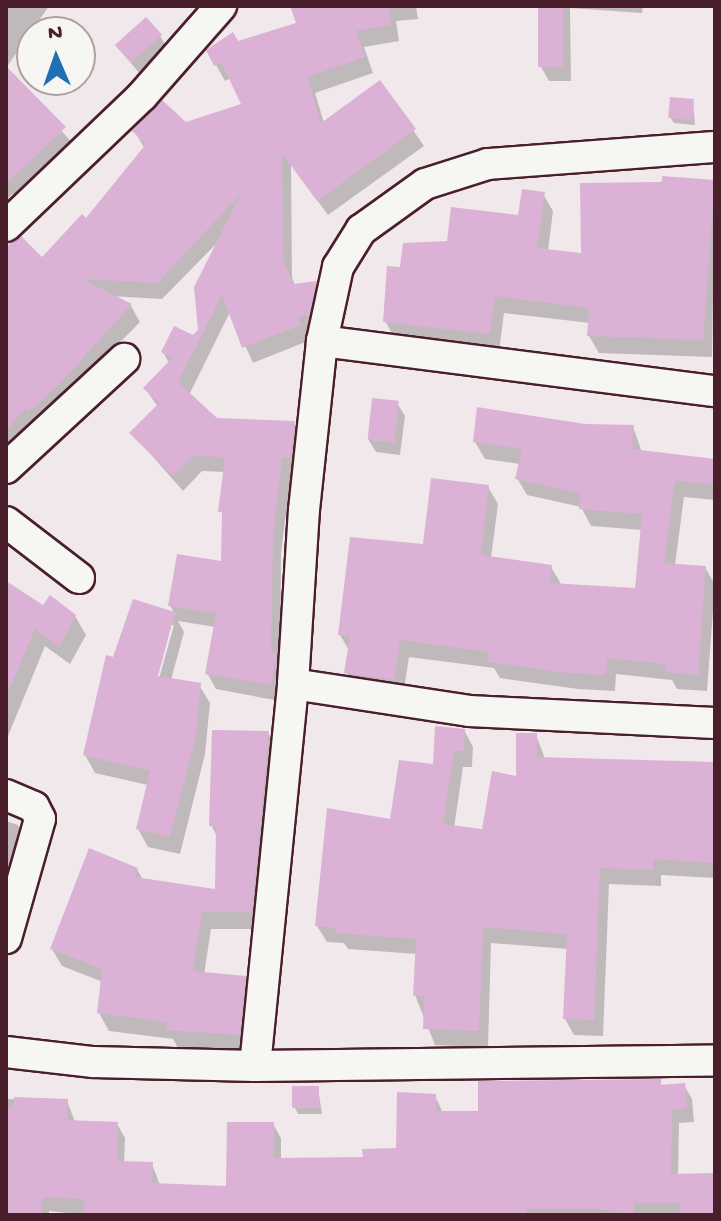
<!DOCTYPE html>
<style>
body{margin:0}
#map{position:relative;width:721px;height:1221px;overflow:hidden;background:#f1e8ec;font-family:"Gochi Hand",sans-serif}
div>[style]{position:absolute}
.shadow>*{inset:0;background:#0003}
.building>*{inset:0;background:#dbb1d6;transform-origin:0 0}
.roads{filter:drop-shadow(2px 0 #4a1f2b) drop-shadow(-2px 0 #4a1f2b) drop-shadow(0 2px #4a1f2b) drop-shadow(0 -2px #4a1f2b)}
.minor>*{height:30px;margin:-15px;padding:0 15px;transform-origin:15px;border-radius:15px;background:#f6f6f2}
span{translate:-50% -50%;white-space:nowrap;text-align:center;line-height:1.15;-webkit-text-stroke:7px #f6f6f2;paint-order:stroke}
.frame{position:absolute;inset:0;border:8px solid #4a1f2b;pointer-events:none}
.north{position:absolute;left:16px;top:16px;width:80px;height:80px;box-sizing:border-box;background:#f6f6f2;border:2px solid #b1a0a2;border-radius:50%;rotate:358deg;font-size:22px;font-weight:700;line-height:32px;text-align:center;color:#4a1f2b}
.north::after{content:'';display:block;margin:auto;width:28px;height:36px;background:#1f6fb2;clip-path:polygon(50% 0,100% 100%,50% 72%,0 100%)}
</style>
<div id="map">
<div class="shadow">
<i style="clip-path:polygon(6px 6px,49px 6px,6px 68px)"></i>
<i style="clip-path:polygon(evenodd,292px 6px,416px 6px,418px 19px,396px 21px,399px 41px,364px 47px,373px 73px,315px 93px,324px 123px,380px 83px,424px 146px,328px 215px,291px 165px,292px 277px,295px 286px,315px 283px,325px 299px,318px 331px,305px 333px,308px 341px,253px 363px,230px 312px,189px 395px,217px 420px,294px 423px,303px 439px,300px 474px,291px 473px,281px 553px,280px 701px,216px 689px,207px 673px,215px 627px,178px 621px,184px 632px,171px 680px,199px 685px,210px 703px,205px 754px,180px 854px,148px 847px,138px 829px,148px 785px,95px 773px,85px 755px,135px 601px,175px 615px,170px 605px,222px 564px,225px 472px,202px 471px,183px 491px,132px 433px,158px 407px,145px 388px,169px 363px,163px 352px,201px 330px,218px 242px,162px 299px,110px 296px,131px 306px,140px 322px,6px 458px,6px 250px,42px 260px,87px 221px,145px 149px,135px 132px,186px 124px,244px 105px,231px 78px,225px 81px,216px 65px,237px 43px,299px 25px,292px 6px,170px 625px,174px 625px,157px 686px,153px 685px,170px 625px)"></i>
<i style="clip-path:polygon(540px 6px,643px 6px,642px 13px,570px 8px,571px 81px,549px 81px,541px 67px)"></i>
<i style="clip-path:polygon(160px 36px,168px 49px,140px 74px,117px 46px)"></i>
<i style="clip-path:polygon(6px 68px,74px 145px,21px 202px,12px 194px,6px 201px)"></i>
<i style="clip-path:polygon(693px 101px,695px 125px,674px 123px,670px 117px)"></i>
<i style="clip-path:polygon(664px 179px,715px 183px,712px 357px,599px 353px,589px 336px,590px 323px,504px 313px,499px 351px,395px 338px,385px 321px,402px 270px,449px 243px,520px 218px,543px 194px,553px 211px,548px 251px,583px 255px)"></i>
<i style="clip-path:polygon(397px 403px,405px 416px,400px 455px,376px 452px,368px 439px)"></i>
<i style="clip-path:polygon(585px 426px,633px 427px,642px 452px,715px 465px,715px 500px,684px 497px,675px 565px,705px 567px,715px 585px,707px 691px,677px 689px,672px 680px,616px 674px,615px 691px,578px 689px,500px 678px,494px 668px,409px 657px,403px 696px,356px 689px,346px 672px,349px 650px,340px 635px,488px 487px,498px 504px,491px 558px,551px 567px,561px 584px,637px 590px,643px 530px,591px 526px,581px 507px,527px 495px,517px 478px,520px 464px,485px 459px,475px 442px)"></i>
<i style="clip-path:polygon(6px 583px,43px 608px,75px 616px,86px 635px,70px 664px,45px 646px,6px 741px)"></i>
<i style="clip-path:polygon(464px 730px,473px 747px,472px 767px,463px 767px,454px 828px,484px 831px,518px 778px,536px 735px,545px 759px,715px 764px,715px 878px,661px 875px,661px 886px,609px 884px,603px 1036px,574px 1035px,565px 1019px,568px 949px,491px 943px,488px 1047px,435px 1045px,415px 995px,417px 954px,348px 949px,344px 943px,327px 942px,317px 926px)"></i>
<i style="clip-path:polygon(268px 733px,278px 751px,262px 929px,211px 929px,204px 975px,245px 978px,255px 996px,249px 1052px,178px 1048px,173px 1039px,109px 1031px,99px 1013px,103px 982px,62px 966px,52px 949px,137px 869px,143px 880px,217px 892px,217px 836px,211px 825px)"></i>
<i style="clip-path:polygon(6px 821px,18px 825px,28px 841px,6px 900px)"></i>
<i style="clip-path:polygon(480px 1083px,684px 1085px,692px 1099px,694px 1122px,679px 1123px,678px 1176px,715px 1175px,715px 1206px,708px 1207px,708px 1215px,85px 1215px,49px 1211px,49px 1215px,6px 1215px,6px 1099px,67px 1101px,75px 1122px,117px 1124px,125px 1138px,124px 1163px,152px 1164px,160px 1185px,228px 1188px,273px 1124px,281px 1138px,281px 1160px,365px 1159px,398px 1150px,435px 1096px,443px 1113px,480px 1113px)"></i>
<i style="clip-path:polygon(318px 1088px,322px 1114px,298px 1114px,295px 1108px)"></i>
</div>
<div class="building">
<i style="clip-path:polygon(290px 6px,388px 6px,391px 25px,356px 31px,365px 57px,307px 77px,321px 123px,380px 80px,416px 129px,317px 201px,282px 153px,283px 259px,293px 284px,317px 281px,309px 316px,297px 317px,301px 325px,242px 348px,222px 295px,178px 382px,217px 418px,295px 421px,291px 458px,282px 457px,273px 536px,271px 652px,277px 653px,271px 685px,205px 674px,216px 613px,168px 606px,177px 554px,221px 561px,222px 512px,218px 512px,225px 457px,193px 456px,173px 476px,129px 433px,159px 403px,143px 388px,172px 358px,161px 352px,174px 326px,193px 335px,198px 330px,194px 287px,241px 194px,157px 283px,82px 279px,132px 304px,70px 372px,29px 412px,25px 408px,6px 431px,6px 247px,21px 236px,42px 257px,82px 214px,86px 218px,146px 144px,132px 131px,162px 100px,186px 122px,241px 104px,221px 62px,214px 66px,206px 50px,233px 32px,238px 41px,296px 23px)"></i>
<i style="left:538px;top:6px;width:25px;height:61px"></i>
<i style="left:146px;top:17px;width:24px;height:42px;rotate:48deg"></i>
<i style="clip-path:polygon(6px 66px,66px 127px,6px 184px)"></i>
<i style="left:670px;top:97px;width:24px;height:21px;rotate:5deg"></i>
<i style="clip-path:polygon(662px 176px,715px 180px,703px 340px,587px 336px,589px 308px,495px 296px,490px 334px,383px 322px,387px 266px,400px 267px,403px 243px,447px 241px,451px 207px,518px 215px,522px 189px,545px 192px,537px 248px,581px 253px,580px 183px,662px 182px)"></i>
<i style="left:372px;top:398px;width:27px;height:42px;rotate:6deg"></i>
<i style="clip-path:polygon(477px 407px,585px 424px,634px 425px,632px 449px,715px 459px,715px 484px,675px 481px,664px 563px,706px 566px,698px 675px,665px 672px,666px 664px,607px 658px,606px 675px,567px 673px,488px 662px,489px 652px,400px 640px,394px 680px,344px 673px,350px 636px,338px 635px,350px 537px,423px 544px,431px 478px,489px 485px,481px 555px,552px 565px,550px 583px,635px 588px,642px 514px,579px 509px,580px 493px,515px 479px,522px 449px,473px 442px)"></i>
<i style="clip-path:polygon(6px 581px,43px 605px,50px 595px,76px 615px,59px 647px,35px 629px,6px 697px)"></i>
<i style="clip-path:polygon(133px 599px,175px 612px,158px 676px,201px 683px,196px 735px,170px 837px,136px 829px,150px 771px,83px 755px,106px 655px,113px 657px)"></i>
<i style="clip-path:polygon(435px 726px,465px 729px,464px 751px,454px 751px,443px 824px,482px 829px,492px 771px,516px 776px,516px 733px,537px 733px,537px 757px,715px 762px,715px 863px,653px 859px,653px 870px,600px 868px,594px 1020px,563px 1019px,567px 934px,483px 927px,479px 1031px,423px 1029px,424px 996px,413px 996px,416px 939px,336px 933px,336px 928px,315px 926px,327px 808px,390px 819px,399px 760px,433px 764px)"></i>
<i style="clip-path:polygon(212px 730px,269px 731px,252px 912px,202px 912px,193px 971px,246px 976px,240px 1035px,166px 1030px,167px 1022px,97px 1013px,102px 969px,50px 949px,89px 848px,138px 868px,135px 877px,215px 889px,216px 826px,209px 826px)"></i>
<i style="clip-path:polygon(661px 1079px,661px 1085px,685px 1083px,687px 1108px,672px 1110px,671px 1174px,715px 1173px,715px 1213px,680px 1214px,680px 1203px,634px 1203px,634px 1214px,601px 1209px,526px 1209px,526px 1215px,83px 1215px,84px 1199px,42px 1197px,41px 1215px,6px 1215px,6px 1107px,14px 1107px,14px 1097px,68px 1099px,67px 1120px,118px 1122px,117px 1161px,153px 1162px,152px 1183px,226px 1186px,227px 1122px,274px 1122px,274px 1158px,363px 1157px,362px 1149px,396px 1148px,397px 1092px,436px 1094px,436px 1111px,478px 1111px,478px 1081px)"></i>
<i style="left:292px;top:1086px;width:27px;height:22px"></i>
</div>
<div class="roads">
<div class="minor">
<i style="left:6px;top:226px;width:188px;rotate:-43.7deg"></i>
<i style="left:142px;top:96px;width:120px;rotate:-48.7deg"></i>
<i style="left:322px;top:341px;width:396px;rotate:7.3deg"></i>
<i style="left:6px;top:468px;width:161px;rotate:-42.7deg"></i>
<i style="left:6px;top:522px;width:92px;rotate:37.5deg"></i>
<i style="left:293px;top:684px;width:178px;rotate:8.7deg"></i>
<i style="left:469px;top:711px;width:246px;rotate:2.8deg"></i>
<i style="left:6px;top:795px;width:30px;rotate:23deg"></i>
<i style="left:34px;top:807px;width:13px;rotate:63deg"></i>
<i style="left:40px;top:819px;width:124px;rotate:105.9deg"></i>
<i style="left:6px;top:1052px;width:88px;rotate:6.6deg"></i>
<i style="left:93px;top:1062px;width:162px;rotate:1.4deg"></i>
<i style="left:255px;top:1066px;width:460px;rotate:-0.7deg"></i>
<i style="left:255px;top:1066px;width:384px;rotate:-84.3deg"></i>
<i style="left:293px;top:684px;width:174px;rotate:-86.4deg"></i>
<i style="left:304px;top:510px;width:170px;rotate:-83.9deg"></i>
<i style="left:322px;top:341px;width:76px;rotate:-77.8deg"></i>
<i style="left:338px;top:267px;width:44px;rotate:-58.1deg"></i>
<i style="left:361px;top:230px;width:79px;rotate:-35.7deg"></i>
<i style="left:425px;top:184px;width:66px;rotate:-17.6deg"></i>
<i style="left:488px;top:164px;width:228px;rotate:-4.3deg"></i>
</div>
</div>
<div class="frame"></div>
<div class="north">N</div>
</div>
